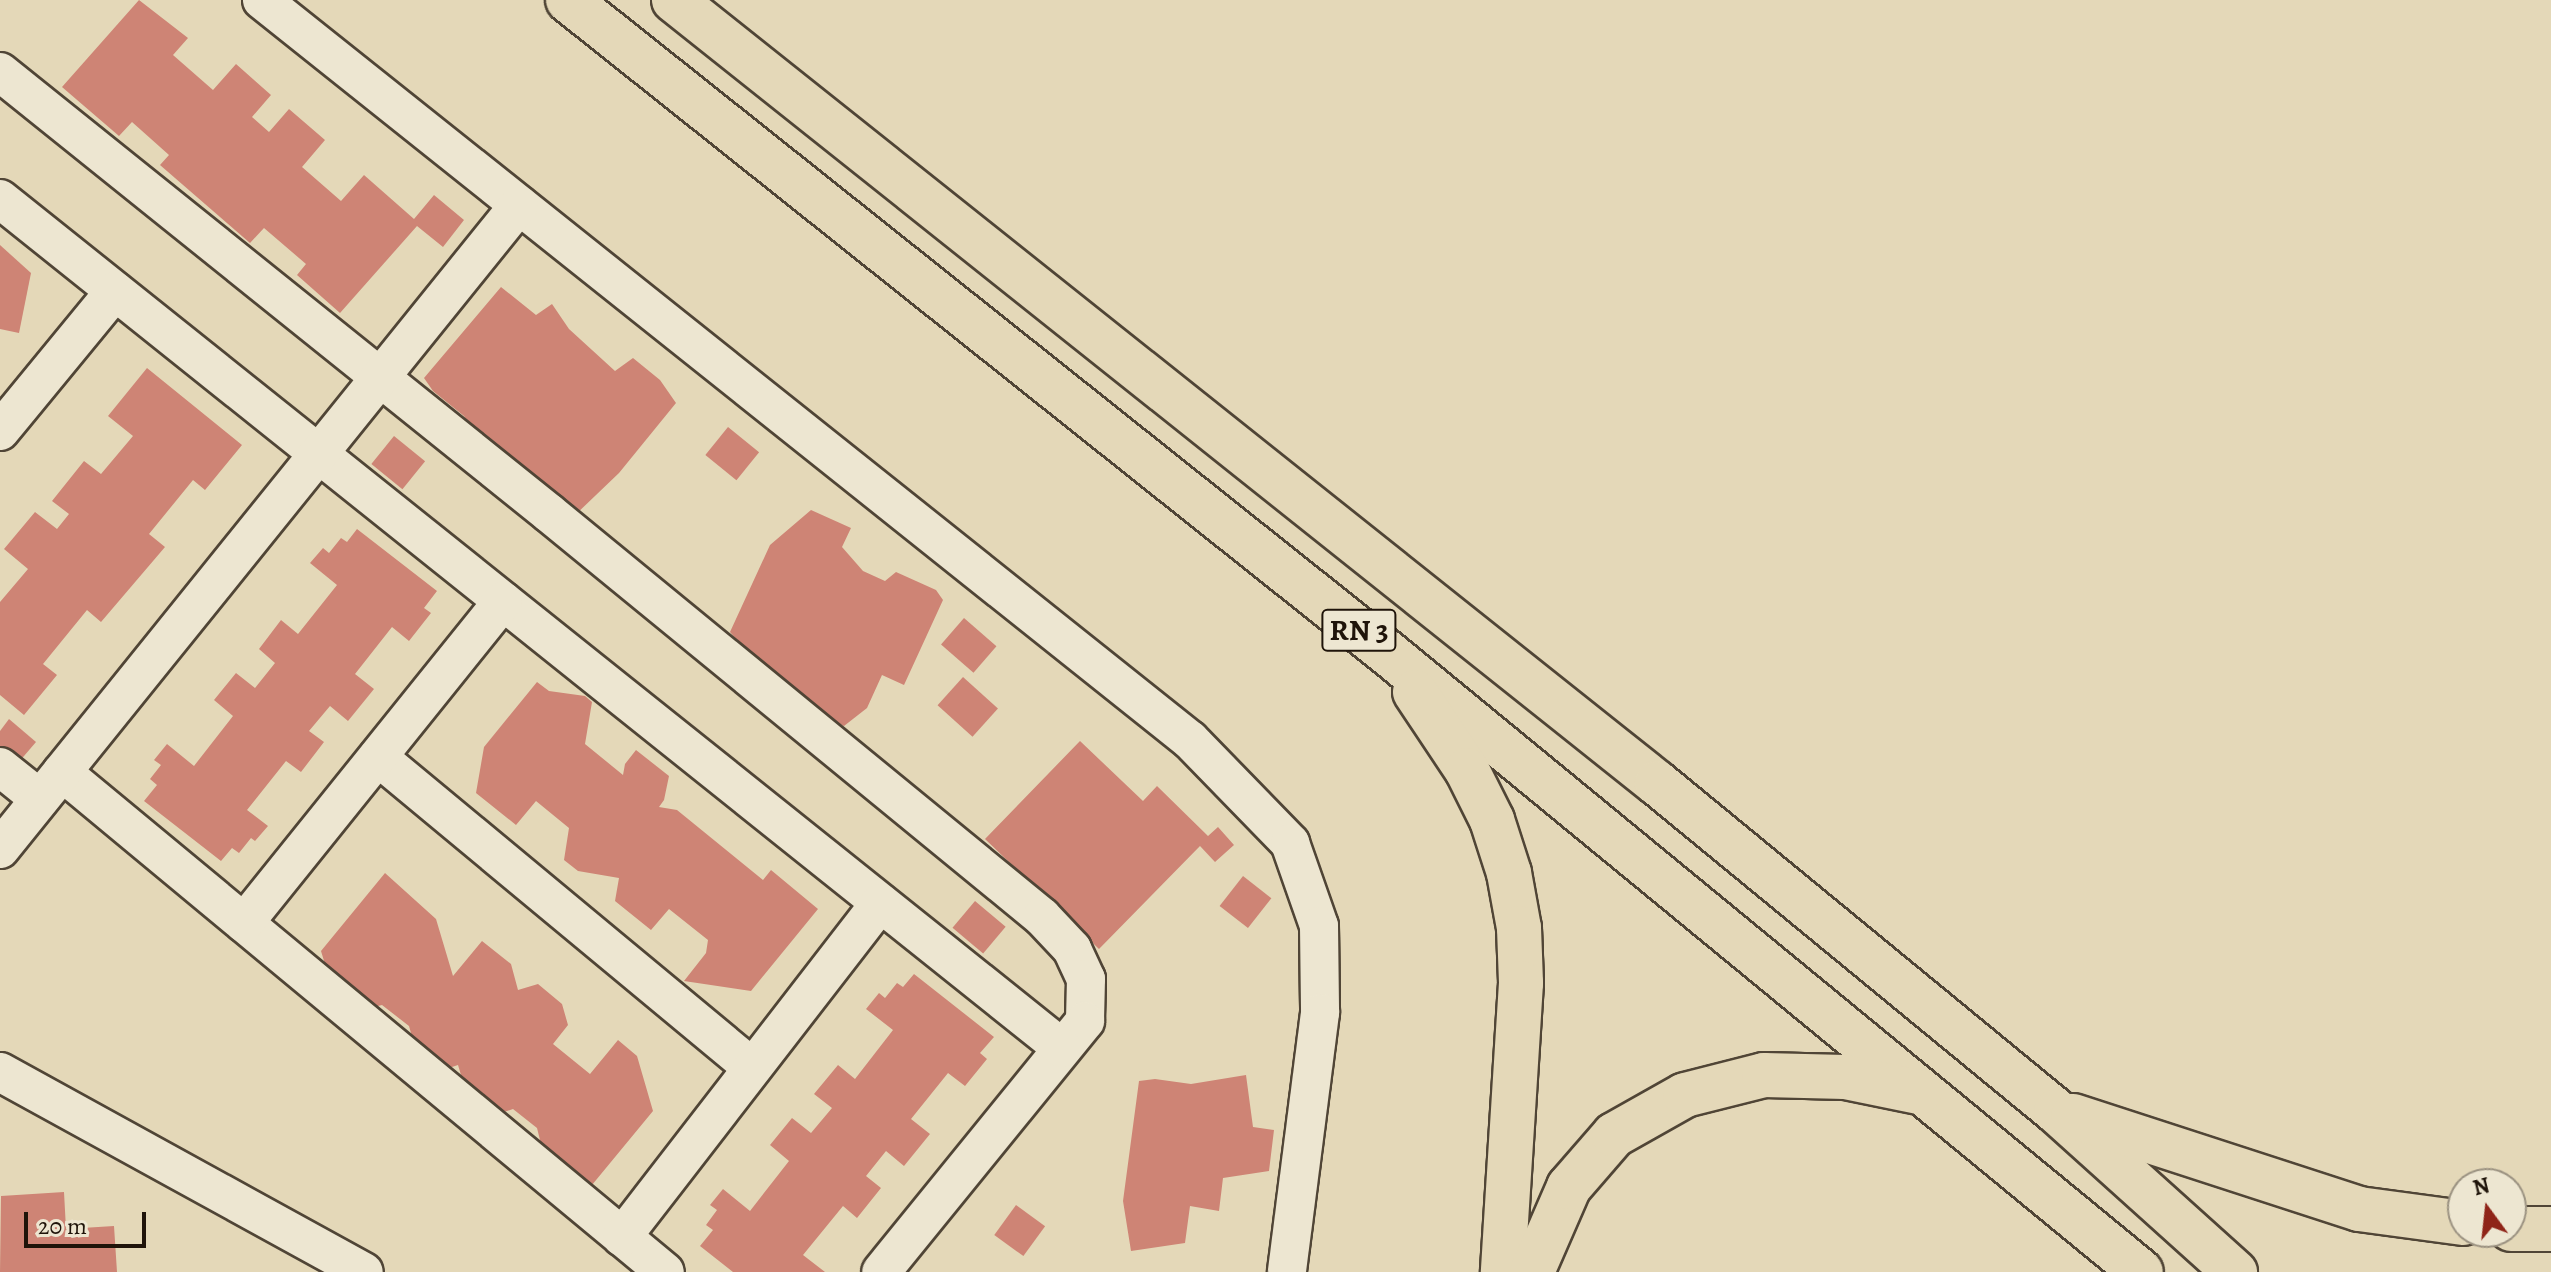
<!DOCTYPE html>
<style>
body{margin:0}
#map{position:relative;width:2551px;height:1272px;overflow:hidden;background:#e4d8b8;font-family:Alegreya,serif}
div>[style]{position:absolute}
.building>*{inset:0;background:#ce8475;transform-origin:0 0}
.roads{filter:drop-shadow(2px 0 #504536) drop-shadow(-2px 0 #504536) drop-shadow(0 2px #504536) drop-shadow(0 -2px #504536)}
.minor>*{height:38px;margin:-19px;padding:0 19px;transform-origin:19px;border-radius:19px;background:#ede6d1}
.trunk>*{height:44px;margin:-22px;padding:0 22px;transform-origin:22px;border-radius:22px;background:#e4d8b8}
span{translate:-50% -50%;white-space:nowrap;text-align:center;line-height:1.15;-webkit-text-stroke:7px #ede6d1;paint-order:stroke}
.shield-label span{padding:2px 6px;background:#ede6d1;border:2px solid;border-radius:6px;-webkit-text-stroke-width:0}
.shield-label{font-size:30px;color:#1f140a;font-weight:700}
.north{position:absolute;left:2447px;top:1168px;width:80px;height:80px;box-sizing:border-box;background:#ede6d1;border:2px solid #9b9281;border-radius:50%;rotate:345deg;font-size:22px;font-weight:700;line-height:32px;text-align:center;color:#1f140a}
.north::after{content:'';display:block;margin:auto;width:28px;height:36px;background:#8f2418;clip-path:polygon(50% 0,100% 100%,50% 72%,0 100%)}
.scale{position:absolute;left:24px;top:1212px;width:122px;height:36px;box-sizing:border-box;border:4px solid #1f140a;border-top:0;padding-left:10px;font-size:24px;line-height:28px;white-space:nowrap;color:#1f140a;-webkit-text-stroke:6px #ede6d1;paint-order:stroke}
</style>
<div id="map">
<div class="building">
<i style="clip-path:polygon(139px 0,188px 38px,173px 55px,213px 90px,236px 64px,271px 95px,252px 117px,269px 132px,289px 109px,325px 140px,302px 167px,341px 201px,364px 175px,414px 219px,434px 195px,464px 220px,443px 247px,417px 226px,340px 313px,297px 275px,306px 264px,264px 228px,250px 243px,160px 165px,169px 155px,132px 122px,119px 136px,62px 87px)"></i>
<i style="clip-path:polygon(0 245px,31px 273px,19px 333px,0 329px)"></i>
<i style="clip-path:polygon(501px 287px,536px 315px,552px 304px,569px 329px,615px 371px,633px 358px,660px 380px,676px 403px,619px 473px,572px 518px,486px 448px,464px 416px,433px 391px,424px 378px)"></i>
<i style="clip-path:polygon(147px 368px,242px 445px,205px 490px,193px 480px,149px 534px,165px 547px,101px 622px,87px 610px,43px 664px,57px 675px,24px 715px,0 695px,0 602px,28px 569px,4px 549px,35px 512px,57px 529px,69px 514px,52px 501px,84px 461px,101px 474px,133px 436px,108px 416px)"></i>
<i style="left:728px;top:427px;width:40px;height:36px;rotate:39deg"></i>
<i style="left:394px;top:436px;width:40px;height:36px;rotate:39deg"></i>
<i style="clip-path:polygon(811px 510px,851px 528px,842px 547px,863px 571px,885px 581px,896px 572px,936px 590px,943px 600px,904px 685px,882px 675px,867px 708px,844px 726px,810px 711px,769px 677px,730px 632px,770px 545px)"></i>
<i style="clip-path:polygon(357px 529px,437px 591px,424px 608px,431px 613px,409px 641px,392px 627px,355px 674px,374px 689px,348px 721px,330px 706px,309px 731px,324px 742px,301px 772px,286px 761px,247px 810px,268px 826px,255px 841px,251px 838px,239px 853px,232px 848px,221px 861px,144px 801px,157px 785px,150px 779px,161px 765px,154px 760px,167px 744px,194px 766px,233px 716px,214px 700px,236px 673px,255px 688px,275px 663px,259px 649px,281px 620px,298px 634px,337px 585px,310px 563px,323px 548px,329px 553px,341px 538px,347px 542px)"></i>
<i style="left:964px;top:618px;width:43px;height:35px;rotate:41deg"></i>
<i style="left:963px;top:677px;width:47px;height:38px;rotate:42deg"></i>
<i style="clip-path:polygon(537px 682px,549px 691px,585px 696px,592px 702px,585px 744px,623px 775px,625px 764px,636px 750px,669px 776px,664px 800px,659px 807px,677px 810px,763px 880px,771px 870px,818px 909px,751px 991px,684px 981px,706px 953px,708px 940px,669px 909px,651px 930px,615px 901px,619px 878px,578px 871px,564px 860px,569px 828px,536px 801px,516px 825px,476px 793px,484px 747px)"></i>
<i style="clip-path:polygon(9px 719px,36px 742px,12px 770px,0 761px,0 731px)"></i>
<i style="clip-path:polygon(1080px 741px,1143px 801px,1157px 786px,1208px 836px,1218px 827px,1234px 845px,1215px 862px,1200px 846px,1099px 949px,985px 839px)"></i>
<i style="clip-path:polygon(385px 873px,436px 919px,453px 976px,482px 941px,511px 964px,518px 990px,538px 984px,562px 1004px,568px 1025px,553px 1044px,590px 1074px,618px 1040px,637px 1056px,653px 1111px,587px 1191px,544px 1156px,537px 1128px,513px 1109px,492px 1116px,467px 1095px,458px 1065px,440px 1071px,416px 1051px,409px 1026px,382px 1005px,362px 1010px,331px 984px,321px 951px)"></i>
<i style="left:1243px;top:876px;width:36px;height:38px;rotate:38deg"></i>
<i style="left:975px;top:901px;width:40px;height:35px;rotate:40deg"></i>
<i style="clip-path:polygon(914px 974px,994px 1037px,980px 1053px,987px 1059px,965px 1086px,948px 1073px,911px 1119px,930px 1134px,904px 1166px,886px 1151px,866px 1176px,881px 1188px,857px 1218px,843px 1206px,803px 1255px,825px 1272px,733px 1272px,700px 1246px,713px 1230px,706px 1225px,717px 1210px,710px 1205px,723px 1189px,750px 1211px,789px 1161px,770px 1145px,792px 1118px,811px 1133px,832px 1108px,814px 1094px,838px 1065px,855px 1079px,893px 1030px,866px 1009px,879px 993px,885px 998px,897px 983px,903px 987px)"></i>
<i style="clip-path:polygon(1246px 1075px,1253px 1127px,1274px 1130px,1269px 1171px,1223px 1178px,1219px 1211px,1190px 1206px,1185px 1243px,1131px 1251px,1123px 1201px,1139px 1081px,1155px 1079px,1191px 1084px)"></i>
<i style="clip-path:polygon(64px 1192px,66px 1229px,114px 1226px,117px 1272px,0 1272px,1px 1196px)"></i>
<i style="left:1016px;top:1205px;width:36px;height:37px;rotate:36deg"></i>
</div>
<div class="roads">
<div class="minor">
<i style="left:262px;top:0;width:1187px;rotate:38.57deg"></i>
<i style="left:1190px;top:740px;width:144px;rotate:45.8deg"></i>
<i style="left:1290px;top:843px;width:88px;rotate:70.7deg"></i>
<i style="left:1319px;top:926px;width:87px;rotate:89.3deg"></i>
<i style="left:1320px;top:1013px;width:261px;rotate:97.3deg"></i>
<i style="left:0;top:72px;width:704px;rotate:38.77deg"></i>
<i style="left:549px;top:513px;width:637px;rotate:39.33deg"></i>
<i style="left:1042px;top:917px;width:44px;rotate:46.8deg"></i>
<i style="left:1072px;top:949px;width:33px;rotate:65deg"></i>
<i style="left:1086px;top:979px;width:42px;rotate:91.4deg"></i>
<i style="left:1085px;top:1021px;width:323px;rotate:129.1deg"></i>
<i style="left:0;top:199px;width:1360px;rotate:38.64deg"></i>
<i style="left:0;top:431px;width:181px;rotate:-50.6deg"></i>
<i style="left:378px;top:757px;width:486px;rotate:39.7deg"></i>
<i style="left:0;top:767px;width:51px;rotate:38.7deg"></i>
<i style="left:62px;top:772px;width:783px;rotate:39.67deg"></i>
<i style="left:0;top:849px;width:827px;rotate:-51.13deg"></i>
<i style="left:244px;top:923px;width:413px;rotate:-51.2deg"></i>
<i style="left:0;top:1072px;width:415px;rotate:28.8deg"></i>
<i style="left:622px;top:1237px;width:422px;rotate:-52.3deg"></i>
</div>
<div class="trunk">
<i style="left:568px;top:0;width:1050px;rotate:38.54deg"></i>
<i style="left:1389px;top:654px;width:973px;rotate:39.41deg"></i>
<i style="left:674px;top:0;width:1257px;rotate:38.54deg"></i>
<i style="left:1657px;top:783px;width:517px;rotate:39.42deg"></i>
<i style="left:2056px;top:1111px;width:241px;rotate:42deg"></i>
<i style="left:1415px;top:692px;width:94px;rotate:56.3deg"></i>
<i style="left:1467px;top:770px;width:56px;rotate:63.4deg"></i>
<i style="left:1492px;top:820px;width:56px;rotate:72.2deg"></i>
<i style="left:1509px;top:873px;width:56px;rotate:79.7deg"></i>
<i style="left:1519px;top:928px;width:55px;rotate:87.9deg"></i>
<i style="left:1521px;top:983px;width:290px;rotate:93.6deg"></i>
<i style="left:2073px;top:1116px;width:301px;rotate:18deg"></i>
<i style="left:2359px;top:1209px;width:105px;rotate:7.7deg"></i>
<i style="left:2511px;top:1229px;width:40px"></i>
<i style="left:1532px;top:1272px;width:93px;rotate:-66.5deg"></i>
<i style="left:1569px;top:1187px;width:69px;rotate:-49.1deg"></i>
<i style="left:1614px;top:1135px;width:81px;rotate:-29.4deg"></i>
<i style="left:1685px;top:1095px;width:81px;rotate:-14.2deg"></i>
<i style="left:1764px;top:1075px;width:81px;rotate:1.4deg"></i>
<i style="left:1845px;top:1077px;width:76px;rotate:11.5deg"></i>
</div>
</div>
<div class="shield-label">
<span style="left:1359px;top:630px">RN 3</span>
</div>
<div class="north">N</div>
<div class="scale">20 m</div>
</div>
